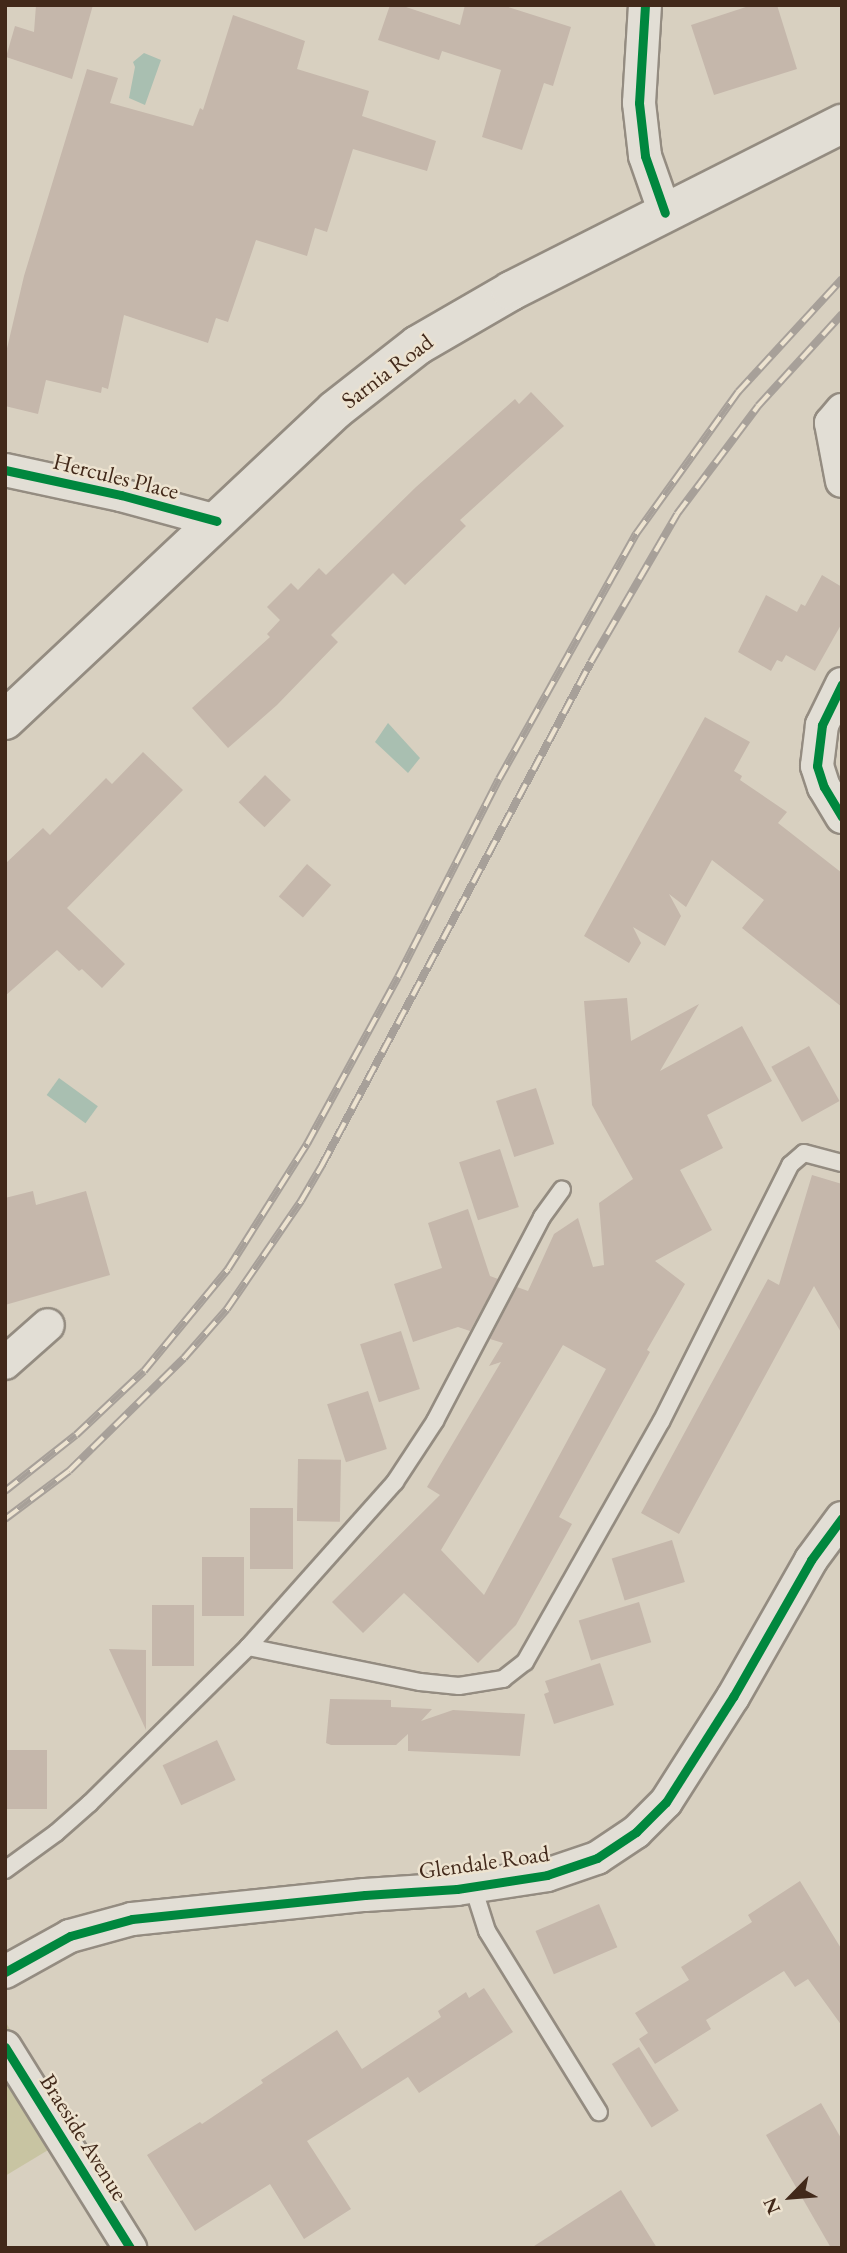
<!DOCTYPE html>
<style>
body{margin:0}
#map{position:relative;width:847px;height:2253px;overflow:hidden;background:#d8d0c0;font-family:"EB Garamond",serif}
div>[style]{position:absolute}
.green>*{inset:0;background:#c8c4a2}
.water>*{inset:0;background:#a9bfb1;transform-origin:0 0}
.building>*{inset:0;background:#c5b7ab;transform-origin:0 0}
.roads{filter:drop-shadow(2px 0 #948c81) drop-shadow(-2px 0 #948c81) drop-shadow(0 2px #948c81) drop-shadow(0 -2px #948c81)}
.lane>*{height:16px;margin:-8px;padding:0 8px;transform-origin:8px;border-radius:8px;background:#e2ded5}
.street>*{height:32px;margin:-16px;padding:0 16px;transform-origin:16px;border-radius:16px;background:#e2ded5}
.secondary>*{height:38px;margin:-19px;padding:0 19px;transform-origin:19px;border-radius:19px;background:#e2ded5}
.rail>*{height:8px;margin-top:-4px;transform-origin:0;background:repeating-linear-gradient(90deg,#ede3d0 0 16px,#a7a099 0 32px);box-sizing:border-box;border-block:2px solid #a7a099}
.cycleway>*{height:9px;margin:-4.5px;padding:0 4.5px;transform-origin:4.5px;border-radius:4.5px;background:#00873e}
span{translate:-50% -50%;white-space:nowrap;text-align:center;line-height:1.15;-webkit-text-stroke:5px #ede3d0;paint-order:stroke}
.street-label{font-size:23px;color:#42291a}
.frame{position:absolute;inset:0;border:7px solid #42291a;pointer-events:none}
.north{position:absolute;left:756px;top:2162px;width:70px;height:70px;-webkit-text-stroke:5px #ede3d0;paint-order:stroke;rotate:245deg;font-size:19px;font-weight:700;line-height:28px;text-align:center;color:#42291a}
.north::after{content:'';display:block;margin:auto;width:24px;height:32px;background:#42291a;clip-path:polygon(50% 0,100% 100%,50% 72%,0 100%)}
</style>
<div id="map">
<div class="green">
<i style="clip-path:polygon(5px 2021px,73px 2135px,5px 2176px)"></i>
</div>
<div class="water">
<i style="clip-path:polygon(144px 53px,161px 60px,145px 105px,129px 98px,135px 67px,133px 62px)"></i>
<i style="clip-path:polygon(388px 723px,420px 758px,408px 773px,375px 742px)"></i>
<i style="left:59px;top:1078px;width:48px;height:21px;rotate:36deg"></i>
</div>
<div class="building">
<i style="clip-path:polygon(36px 5px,93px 5px,72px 79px,6px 57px,15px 26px,34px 32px)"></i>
<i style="clip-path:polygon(390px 5px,400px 5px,460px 25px,465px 5px,502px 5px,571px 27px,553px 86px,544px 83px,522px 150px,482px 137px,501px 70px,442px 51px,439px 60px,378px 40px)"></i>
<i style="clip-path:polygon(752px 5px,777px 5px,797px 69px,714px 95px,691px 25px)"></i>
<i style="clip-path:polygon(233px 15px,305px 41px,297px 69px,369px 91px,362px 116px,436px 141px,427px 171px,353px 149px,327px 232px,315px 228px,307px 256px,256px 240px,228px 322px,216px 318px,208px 343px,124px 315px,108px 389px,102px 387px,101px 393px,46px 380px,38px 414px,5px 406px,5px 357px,24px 276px,87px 69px,118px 78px,110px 103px,193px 126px,200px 108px,203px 110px)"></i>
<i style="clip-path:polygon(531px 392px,564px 426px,460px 520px,466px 526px,405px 585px,393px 573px,331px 635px,338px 642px,277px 705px,228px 748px,192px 708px,270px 637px,267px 634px,280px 620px,267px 607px,291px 583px,298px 590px,319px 568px,326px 575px,416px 487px,515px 399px,519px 404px)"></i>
<i style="clip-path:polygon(822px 575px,842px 587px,842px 623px,815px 671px,786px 655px,782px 662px,777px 660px,771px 671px,738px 652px,766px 595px,797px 612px,801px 604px,805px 606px)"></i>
<i style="clip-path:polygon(705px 717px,750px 742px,734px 771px,742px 776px,740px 780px,787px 812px,778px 823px,842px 873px,842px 1007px,742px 928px,764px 900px,712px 860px,686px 907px,669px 894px,681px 916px,665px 946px,633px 927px,641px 943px,629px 963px,584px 936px)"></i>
<i style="clip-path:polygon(143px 752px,183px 790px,67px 908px,125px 964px,102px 988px,82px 969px,79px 971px,57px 950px,5px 996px,5px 864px,43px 828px,50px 835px,106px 778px,112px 784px)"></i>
<i style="left:265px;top:775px;width:36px;height:38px;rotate:44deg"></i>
<i style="left:307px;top:864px;width:32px;height:43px;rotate:41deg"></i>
<i style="clip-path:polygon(evenodd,627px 998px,631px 1041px,699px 1004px,660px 1071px,742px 1026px,772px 1081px,707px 1115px,723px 1148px,680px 1170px,712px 1230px,655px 1261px,685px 1284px,647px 1350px,650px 1352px,559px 1517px,572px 1524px,516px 1625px,478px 1663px,404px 1593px,363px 1633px,332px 1602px,440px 1495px,427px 1487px,501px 1362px,489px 1366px,503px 1343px,490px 1339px,517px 1287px,528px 1291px,554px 1234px,578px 1218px,593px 1267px,604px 1265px,599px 1203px,633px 1179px,592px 1105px,584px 1001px,627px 998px,563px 1345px,606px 1369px,484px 1595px,441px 1550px,563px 1345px)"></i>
<i style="left:809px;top:1046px;width:63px;height:43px;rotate:61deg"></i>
<i style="left:536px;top:1088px;width:59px;height:42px;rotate:72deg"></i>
<i style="left:500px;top:1149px;width:61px;height:43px;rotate:72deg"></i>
<i style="clip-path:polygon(812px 1175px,842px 1184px,842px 1334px,814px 1286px,679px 1534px,641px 1513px,768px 1279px,779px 1285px)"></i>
<i style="clip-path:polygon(33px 1191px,36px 1205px,86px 1191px,110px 1275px,5px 1305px,5px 1198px)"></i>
<i style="clip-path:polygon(468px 1209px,490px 1276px,498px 1279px,470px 1331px,458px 1327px,413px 1342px,394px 1284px,442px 1268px,428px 1223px)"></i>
<i style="left:401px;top:1331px;width:61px;height:43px;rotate:72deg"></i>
<i style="left:368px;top:1391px;width:61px;height:43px;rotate:72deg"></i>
<i style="left:298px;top:1459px;width:43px;height:62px;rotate:1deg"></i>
<i style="left:250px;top:1508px;width:43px;height:61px"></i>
<i style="left:672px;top:1540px;width:44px;height:63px;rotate:73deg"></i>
<i style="left:202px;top:1557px;width:42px;height:59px"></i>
<i style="left:639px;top:1602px;width:42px;height:63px;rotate:73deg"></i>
<i style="left:152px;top:1605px;width:42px;height:61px"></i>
<i style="clip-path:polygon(109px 1649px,146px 1650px,146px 1730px)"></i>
<i style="clip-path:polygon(600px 1663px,614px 1705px,554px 1724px,544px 1694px,549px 1692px,545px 1681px)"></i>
<i style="clip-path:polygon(330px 1699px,391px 1700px,391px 1707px,432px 1709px,421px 1721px,453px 1710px,525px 1714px,520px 1756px,408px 1751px,408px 1734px,396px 1745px,331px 1745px,326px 1743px)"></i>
<i style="left:217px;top:1740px;width:44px;height:60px;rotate:65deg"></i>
<i style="left:5px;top:1750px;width:42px;height:59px"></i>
<i style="clip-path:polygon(800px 1881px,842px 1950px,842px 2026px,808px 1979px,795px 1987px,784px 1971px,706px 2020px,711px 2029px,655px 2064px,639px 2039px,648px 2033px,635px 2013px,689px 1980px,681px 1967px,752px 1922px,748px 1915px)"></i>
<i style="left:599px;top:1904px;width:47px;height:69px;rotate:67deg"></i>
<i style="clip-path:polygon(484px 1988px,513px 2032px,419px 2093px,408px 2077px,307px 2141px,351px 2209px,304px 2239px,270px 2184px,195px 2231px,147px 2155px,200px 2122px,202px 2124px,263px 2083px,261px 2080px,337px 2030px,362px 2069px,441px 2017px,438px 2011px,466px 1992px,469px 1998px)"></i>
<i style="left:639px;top:2047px;width:75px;height:32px;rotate:58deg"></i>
<i style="clip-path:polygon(821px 2103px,842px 2140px,842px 2248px,831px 2248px,766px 2135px)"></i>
<i style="clip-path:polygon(621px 2190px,657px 2248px,531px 2248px)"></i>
</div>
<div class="roads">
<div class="lane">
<i style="left:248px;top:1647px;width:176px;rotate:11.5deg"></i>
<i style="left:420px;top:1682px;width:39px;rotate:6deg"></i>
<i style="left:459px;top:1686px;width:45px;rotate:-9deg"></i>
<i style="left:503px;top:1679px;width:28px;rotate:-38deg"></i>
<i style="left:525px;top:1662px;width:276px;rotate:-60.5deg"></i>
<i style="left:661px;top:1422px;width:288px;rotate:-63.3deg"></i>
<i style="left:790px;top:1165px;width:18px;rotate:-41deg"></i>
<i style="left:804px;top:1153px;width:39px;rotate:15deg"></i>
<i style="left:5px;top:1870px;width:63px;rotate:-36deg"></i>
<i style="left:56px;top:1833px;width:45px;rotate:-41.4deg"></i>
<i style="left:90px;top:1803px;width:222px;rotate:-44.6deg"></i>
<i style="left:248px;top:1647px;width:221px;rotate:-48.3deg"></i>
<i style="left:395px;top:1482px;width:73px;rotate:-56.7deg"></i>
<i style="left:435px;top:1421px;width:230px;rotate:-62.3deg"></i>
<i style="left:542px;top:1217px;width:34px;rotate:-54deg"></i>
<i style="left:473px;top:1887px;width:46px;rotate:72.3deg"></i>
<i style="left:487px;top:1931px;width:213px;rotate:58.3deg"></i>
</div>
<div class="street">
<i style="left:645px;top:5px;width:98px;rotate:93.5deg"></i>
<i style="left:639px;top:103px;width:53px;rotate:83.5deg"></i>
<i style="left:645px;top:156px;width:60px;rotate:70.7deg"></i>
<i style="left:842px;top:410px;width:17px;rotate:130deg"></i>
<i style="left:831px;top:423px;width:59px;rotate:79.3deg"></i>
<i style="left:5px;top:470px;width:119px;rotate:12.2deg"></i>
<i style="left:121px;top:495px;width:99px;rotate:15.2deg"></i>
<i style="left:842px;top:684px;width:46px;rotate:116deg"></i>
<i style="left:822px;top:725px;width:41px;rotate:97deg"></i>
<i style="left:817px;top:766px;width:22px;rotate:72deg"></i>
<i style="left:824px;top:787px;width:35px;rotate:59deg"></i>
<i style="left:5px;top:1363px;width:57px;rotate:-41.5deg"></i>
<i style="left:5px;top:1972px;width:74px;rotate:-29deg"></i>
<i style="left:70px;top:1936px;width:64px;rotate:-15.3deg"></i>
<i style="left:132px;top:1919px;width:234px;rotate:-5.9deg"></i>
<i style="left:365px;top:1895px;width:92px;rotate:-3.7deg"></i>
<i style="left:457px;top:1889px;width:91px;rotate:-8.8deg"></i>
<i style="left:547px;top:1875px;width:53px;rotate:-18.8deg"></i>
<i style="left:597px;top:1858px;width:47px;rotate:-33.7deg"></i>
<i style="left:636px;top:1832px;width:42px;rotate:-45deg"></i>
<i style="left:666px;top:1802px;width:125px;rotate:-57.5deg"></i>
<i style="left:733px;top:1697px;width:158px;rotate:-60.3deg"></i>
<i style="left:811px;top:1560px;width:52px;rotate:-53.6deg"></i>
<i style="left:5px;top:2047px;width:237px;rotate:58.1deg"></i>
</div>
<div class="secondary">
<i style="left:5px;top:720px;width:453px;rotate:-43.2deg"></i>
<i style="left:335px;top:410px;width:105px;rotate:-38.1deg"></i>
<i style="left:418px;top:345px;width:108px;rotate:-30.1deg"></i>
<i style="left:511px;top:291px;width:371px;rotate:-26.8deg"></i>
</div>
</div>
<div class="rail">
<i style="left:5px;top:1491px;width:90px;rotate:-38.3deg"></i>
<i style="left:76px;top:1435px;width:93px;rotate:-43.3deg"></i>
<i style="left:144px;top:1371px;width:132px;rotate:-50.5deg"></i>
<i style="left:228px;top:1269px;width:148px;rotate:-57.7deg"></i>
<i style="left:307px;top:1144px;width:190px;rotate:-61.4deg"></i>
<i style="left:398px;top:977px;width:222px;rotate:-63deg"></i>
<i style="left:499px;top:779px;width:281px;rotate:-60.8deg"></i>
<i style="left:636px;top:534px;width:175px;rotate:-54.3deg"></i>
<i style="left:738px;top:392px;width:154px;rotate:-47.4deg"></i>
<i style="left:5px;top:1519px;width:80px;rotate:-36.9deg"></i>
<i style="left:69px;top:1471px;width:161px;rotate:-44.5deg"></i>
<i style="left:184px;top:1358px;width:65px;rotate:-48.7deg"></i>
<i style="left:227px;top:1309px;width:131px;rotate:-55.6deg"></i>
<i style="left:301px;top:1201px;width:42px;rotate:-59.7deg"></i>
<i style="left:322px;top:1165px;width:570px;rotate:-61.86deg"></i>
<i style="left:591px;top:662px;width:171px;rotate:-59.8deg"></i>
<i style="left:677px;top:514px;width:135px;rotate:-53.1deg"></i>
<i style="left:758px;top:406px;width:125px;rotate:-47.6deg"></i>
</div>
<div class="cycleway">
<i style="left:645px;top:5px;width:98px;rotate:93.5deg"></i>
<i style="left:639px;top:103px;width:53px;rotate:83.5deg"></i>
<i style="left:645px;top:156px;width:60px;rotate:70.7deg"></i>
<i style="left:5px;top:470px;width:119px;rotate:12.2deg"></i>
<i style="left:121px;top:495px;width:99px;rotate:15.2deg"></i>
<i style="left:842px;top:684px;width:46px;rotate:116deg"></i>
<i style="left:822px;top:725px;width:41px;rotate:97deg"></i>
<i style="left:817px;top:766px;width:22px;rotate:72deg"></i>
<i style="left:824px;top:787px;width:35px;rotate:59deg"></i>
<i style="left:5px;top:1972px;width:74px;rotate:-29deg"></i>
<i style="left:70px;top:1936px;width:64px;rotate:-15.3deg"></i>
<i style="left:132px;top:1919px;width:234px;rotate:-5.9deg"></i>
<i style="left:365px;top:1895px;width:92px;rotate:-3.7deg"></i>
<i style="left:457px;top:1889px;width:91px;rotate:-8.8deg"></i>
<i style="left:547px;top:1875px;width:53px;rotate:-18.8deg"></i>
<i style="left:597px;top:1858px;width:47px;rotate:-33.7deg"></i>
<i style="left:636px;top:1832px;width:42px;rotate:-45deg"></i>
<i style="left:666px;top:1802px;width:125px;rotate:-57.5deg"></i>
<i style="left:733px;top:1697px;width:158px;rotate:-60.3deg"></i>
<i style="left:811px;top:1560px;width:52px;rotate:-53.6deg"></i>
<i style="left:5px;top:2047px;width:237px;rotate:58.1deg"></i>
</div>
<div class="street-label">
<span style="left:387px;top:371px;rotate:-37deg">Sarnia Road</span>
<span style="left:116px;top:476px;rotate:14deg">Hercules Place</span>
<span style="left:484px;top:1862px;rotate:-8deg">Glendale Road</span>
<span style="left:84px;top:2137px;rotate:58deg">Braeside Avenue</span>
</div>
<div class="frame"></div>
<div class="north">N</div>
</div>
